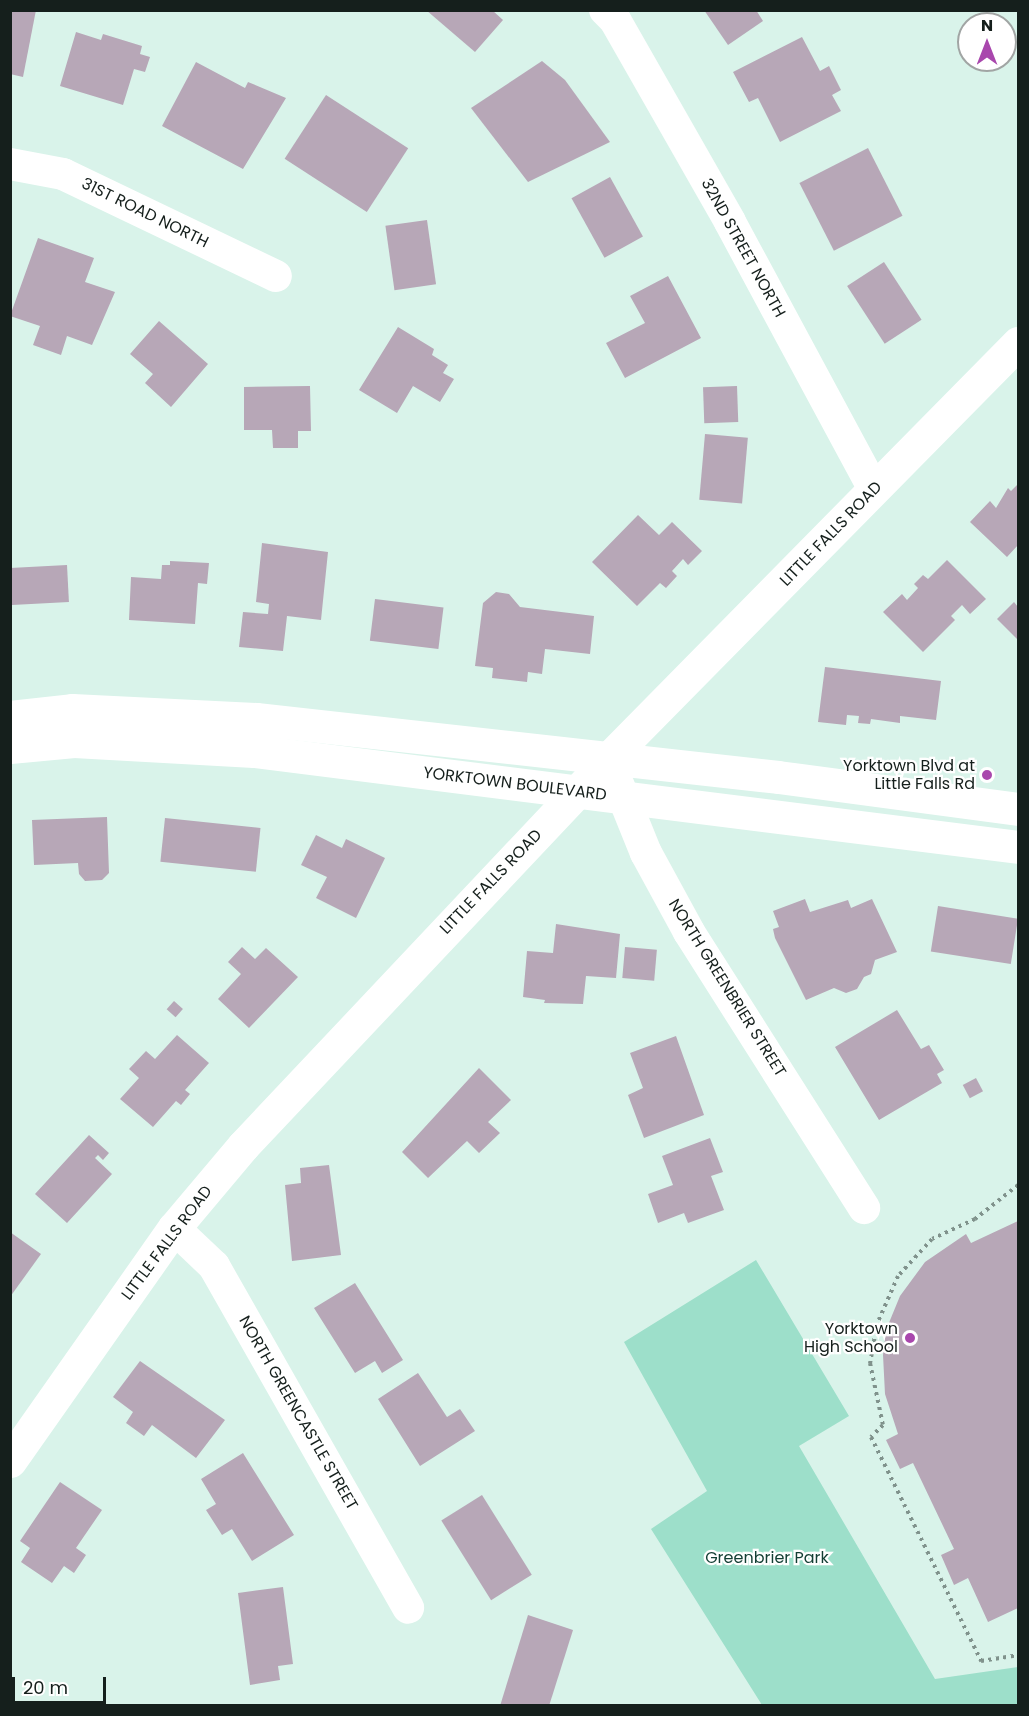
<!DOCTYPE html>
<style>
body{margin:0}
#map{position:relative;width:1029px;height:1716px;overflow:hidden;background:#d9f3ea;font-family:Poppins,sans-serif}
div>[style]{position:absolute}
.green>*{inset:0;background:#9ddfca}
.building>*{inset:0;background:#b7a7b7;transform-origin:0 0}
.path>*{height:4px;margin-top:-2px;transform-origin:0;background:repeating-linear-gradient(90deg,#80928c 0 3px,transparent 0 7.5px)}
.minor>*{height:32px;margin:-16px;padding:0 16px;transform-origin:16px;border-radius:16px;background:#fff}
.tertiary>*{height:33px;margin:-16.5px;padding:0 16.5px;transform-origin:16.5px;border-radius:16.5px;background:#fff}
.dots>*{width:16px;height:16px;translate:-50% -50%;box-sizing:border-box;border:3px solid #fff;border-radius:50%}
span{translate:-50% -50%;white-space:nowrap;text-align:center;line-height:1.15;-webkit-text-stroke:4.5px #fff;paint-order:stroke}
.street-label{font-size:16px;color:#151f1c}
.poi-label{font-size:16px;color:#151f1c}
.right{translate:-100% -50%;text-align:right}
.park-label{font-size:16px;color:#123e33}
.frame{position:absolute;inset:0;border:12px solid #151f1c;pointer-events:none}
.north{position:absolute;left:957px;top:12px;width:60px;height:60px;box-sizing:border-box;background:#fff;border:2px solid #a1a5a4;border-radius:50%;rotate:0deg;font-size:16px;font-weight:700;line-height:24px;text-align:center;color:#151f1c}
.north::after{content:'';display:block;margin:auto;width:21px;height:27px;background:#a947ad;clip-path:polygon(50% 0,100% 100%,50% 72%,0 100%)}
.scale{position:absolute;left:12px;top:1677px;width:94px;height:27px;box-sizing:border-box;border:3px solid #151f1c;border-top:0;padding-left:8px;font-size:18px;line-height:21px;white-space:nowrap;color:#151f1c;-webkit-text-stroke:4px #fff;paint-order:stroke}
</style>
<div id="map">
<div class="green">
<i style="clip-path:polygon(756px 1260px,849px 1416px,799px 1446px,935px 1679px,1018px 1667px,1018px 1705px,762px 1705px,651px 1529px,707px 1491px,624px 1342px)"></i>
</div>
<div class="building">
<i style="clip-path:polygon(10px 10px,36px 10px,23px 77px,10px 74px)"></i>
<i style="clip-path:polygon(426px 10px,492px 10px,503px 20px,475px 52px)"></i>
<i style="clip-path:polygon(704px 10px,756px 10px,763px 21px,728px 45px)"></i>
<i style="clip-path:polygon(76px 32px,101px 40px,103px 34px,142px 46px,140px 54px,150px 57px,145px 72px,134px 69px,123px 105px,60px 86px)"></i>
<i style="clip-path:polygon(802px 37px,820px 71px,829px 66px,841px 90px,832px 95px,841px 111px,780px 142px,758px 98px,749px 102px,733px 72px)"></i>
<i style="clip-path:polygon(542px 61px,565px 80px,610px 142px,528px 182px,471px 108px)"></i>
<i style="clip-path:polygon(196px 62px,245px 88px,248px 82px,286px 98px,243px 169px,162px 126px)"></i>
<i style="left:326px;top:95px;width:98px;height:76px;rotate:33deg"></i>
<i style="left:868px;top:148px;width:76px;height:77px;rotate:63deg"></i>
<i style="left:610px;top:177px;width:68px;height:44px;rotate:61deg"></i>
<i style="left:427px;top:220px;width:65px;height:42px;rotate:82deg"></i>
<i style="clip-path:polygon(38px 238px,94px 258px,85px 282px,115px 292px,92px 345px,67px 336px,61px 355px,33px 345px,40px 326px,10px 316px)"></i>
<i style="left:884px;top:262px;width:69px;height:44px;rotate:57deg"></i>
<i style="clip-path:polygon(668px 276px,701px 338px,625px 378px,606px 343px,645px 323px,630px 296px)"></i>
<i style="clip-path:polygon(159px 321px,208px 364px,171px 407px,145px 383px,153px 374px,130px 354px)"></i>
<i style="clip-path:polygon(398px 327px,434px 349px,432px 355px,448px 365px,443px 373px,454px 379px,440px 402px,413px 386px,397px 413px,359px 390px)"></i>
<i style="clip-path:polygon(310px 386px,311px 431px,298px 431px,298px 448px,273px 448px,272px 430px,244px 430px,244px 387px)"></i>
<i style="left:737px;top:386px;width:36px;height:34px;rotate:88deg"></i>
<i style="left:705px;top:434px;width:43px;height:66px;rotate:5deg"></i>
<i style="clip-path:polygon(1018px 484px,1018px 545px,1007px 557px,970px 522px,990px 501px,996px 508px,1008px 488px,1011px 491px)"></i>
<i style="clip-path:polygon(638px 515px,659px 535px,672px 522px,702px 551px,688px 565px,683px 559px,672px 571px,677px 576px,666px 588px,660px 583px,637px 606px,592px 562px)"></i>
<i style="clip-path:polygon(262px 543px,328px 552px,321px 620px,287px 616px,283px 651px,239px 647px,243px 612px,268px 614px,269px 604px,256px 602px)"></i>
<i style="clip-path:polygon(947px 560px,986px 599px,970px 614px,962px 605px,951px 616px,955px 620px,923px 652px,883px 612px,902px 594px,907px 600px,918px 588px,914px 584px,923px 575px,928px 579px)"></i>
<i style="clip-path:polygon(170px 561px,209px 563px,207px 584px,198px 583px,195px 624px,129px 620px,131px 577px,161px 579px,162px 565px,170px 565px)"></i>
<i style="left:67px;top:565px;width:37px;height:57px;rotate:87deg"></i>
<i style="clip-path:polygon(496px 592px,509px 594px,520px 607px,594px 616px,590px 654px,545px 649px,542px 674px,528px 672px,527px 682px,492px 678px,493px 668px,475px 666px,483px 603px)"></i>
<i style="left:375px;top:599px;width:69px;height:42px;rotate:7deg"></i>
<i style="clip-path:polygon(1014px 602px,1018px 607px,1017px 639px,997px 619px)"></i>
<i style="clip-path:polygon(825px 667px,941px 681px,936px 720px,900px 716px,900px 723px,871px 719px,870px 724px,858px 723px,859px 716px,847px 715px,846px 725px,818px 722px)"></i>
<i style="clip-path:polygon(107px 817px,109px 873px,102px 880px,85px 881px,79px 874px,78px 863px,34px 865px,32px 820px)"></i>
<i style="left:165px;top:818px;width:96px;height:44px;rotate:6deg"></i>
<i style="clip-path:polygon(316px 835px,342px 848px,346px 839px,385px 858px,356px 918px,316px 898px,327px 877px,301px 865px)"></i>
<i style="clip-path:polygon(805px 899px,810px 912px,848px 900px,851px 908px,872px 899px,897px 952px,875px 960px,871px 974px,864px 977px,857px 989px,846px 993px,834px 988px,806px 1000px,775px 938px,773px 929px,779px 927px,773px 911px)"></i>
<i style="left:938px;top:906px;width:81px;height:46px;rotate:9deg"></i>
<i style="clip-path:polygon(556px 924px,620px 934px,616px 978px,586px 976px,583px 1004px,544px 1003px,545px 1000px,523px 997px,527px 951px,553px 953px)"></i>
<i style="clip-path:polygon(242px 947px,255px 959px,266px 948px,298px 977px,249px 1028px,218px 999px,241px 974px,228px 962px)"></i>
<i style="left:625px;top:947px;width:32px;height:31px;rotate:5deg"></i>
<i style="left:174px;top:1001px;width:12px;height:11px;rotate:42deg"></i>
<i style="clip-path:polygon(897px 1010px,921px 1049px,929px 1045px,944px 1070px,937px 1074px,942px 1083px,879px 1120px,835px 1047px)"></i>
<i style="clip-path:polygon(177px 1035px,209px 1063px,185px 1090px,190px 1094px,181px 1105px,176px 1101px,153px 1127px,120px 1099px,139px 1078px,129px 1069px,146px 1051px,155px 1059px)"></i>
<i style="clip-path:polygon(676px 1036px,704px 1115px,644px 1138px,628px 1095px,643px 1088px,630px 1053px)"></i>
<i style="clip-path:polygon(479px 1068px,511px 1100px,488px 1122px,500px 1133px,479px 1153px,467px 1141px,428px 1178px,402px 1152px)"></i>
<i style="left:976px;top:1078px;width:15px;height:15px;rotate:62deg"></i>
<i style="clip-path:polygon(89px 1135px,109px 1153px,103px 1160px,98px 1155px,95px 1158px,112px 1174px,67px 1223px,35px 1194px)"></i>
<i style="clip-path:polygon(710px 1138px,723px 1172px,711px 1176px,724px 1210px,688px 1223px,684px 1213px,658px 1223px,648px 1194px,673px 1185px,662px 1156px)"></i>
<i style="clip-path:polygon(329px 1165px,341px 1255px,292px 1261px,285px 1185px,301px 1183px,300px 1168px)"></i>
<i style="clip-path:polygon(1018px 1221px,1018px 1608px,988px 1622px,968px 1578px,954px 1585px,941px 1555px,954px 1549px,913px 1463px,900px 1469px,886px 1440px,898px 1434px,885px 1394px,883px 1355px,886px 1330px,900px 1296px,925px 1262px,966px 1234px,971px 1243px)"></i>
<i style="clip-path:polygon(10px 1232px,41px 1254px,10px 1297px)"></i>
<i style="clip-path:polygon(355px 1283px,403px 1360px,382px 1373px,375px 1361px,355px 1373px,314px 1308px)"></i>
<i style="clip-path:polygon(140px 1361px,225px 1420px,196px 1458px,152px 1425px,144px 1436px,126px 1423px,133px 1412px,113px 1397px)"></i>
<i style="clip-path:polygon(418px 1373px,447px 1417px,460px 1409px,475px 1431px,420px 1466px,378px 1399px)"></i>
<i style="clip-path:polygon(243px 1453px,294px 1535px,252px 1561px,232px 1529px,222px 1535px,206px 1510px,216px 1504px,201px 1479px)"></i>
<i style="clip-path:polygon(60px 1482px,102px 1510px,76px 1548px,86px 1555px,74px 1573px,64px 1566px,52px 1583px,21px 1562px,30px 1548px,20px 1541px)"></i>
<i style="left:482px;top:1495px;width:94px;height:48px;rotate:58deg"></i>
<i style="clip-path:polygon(283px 1587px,293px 1664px,278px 1666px,280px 1680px,250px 1685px,238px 1593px)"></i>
<i style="clip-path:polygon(528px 1615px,573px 1630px,549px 1706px,500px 1706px)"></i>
</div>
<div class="path">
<i style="left:1018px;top:1185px;width:55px;rotate:141.7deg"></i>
<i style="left:975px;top:1219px;width:47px;rotate:155.1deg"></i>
<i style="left:932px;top:1239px;width:50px;rotate:132.6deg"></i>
<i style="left:898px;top:1276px;width:52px;rotate:113.6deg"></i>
<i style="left:877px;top:1324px;width:40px;rotate:100deg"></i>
<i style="left:870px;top:1363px;width:63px;rotate:78.2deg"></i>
<i style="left:883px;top:1425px;width:17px;rotate:135deg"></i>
<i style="left:871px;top:1437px;width:250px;rotate:63.8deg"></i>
<i style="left:981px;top:1661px;width:37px;rotate:-9deg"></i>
</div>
<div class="minor">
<i style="left:605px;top:10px;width:14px;rotate:45deg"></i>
<i style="left:615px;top:20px;width:232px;rotate:60.3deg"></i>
<i style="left:730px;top:222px;width:303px;rotate:61.7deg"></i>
<i style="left:10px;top:164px;width:54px;rotate:10.7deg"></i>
<i style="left:63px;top:174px;width:236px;rotate:25.6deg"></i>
<i style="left:608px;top:759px;width:101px;rotate:68deg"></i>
<i style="left:646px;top:853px;width:90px;rotate:61.4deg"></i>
<i style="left:689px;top:932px;width:327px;rotate:57.6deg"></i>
<i style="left:174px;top:1228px;width:55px;rotate:43.5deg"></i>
<i style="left:214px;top:1266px;width:393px;rotate:60.4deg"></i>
</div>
<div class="tertiary">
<i style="left:10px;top:717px;width:62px;rotate:-6.4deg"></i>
<i style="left:72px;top:710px;width:184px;rotate:2.8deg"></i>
<i style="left:256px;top:719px;width:525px;rotate:6.34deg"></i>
<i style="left:778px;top:777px;width:242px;rotate:7.6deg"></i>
<i style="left:10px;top:747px;width:64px;rotate:-5.4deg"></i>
<i style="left:74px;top:741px;width:180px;rotate:3.2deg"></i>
<i style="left:254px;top:751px;width:770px;rotate:7.16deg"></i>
<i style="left:10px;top:1461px;width:285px;rotate:-54.9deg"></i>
<i style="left:174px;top:1228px;width:107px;rotate:-49.9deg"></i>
<i style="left:243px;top:1146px;width:532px;rotate:-46.68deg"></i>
<i style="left:608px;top:759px;width:584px;rotate:-45.42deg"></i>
</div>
<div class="dots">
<i style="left:987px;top:775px;background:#a947ad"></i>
<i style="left:910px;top:1338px;background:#a947ad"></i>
</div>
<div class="street-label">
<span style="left:145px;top:213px;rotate:26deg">31ST ROAD NORTH</span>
<span style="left:743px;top:248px;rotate:61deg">32ND STREET NORTH</span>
<span style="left:831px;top:534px;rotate:-46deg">LITTLE FALLS ROAD</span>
<span style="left:515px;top:784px;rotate:7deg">YORKTOWN BOULEVARD</span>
<span style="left:491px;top:882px;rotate:-46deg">LITTLE FALLS ROAD</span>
<span style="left:727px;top:988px;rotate:58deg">NORTH GREENBRIER STREET</span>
<span style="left:167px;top:1243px;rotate:-53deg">LITTLE FALLS ROAD</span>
<span style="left:298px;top:1413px;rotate:60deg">NORTH GREENCASTLE STREET</span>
</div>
<div class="poi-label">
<span class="right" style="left:975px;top:775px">Yorktown Blvd at<br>Little Falls Rd</span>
<span class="right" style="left:898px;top:1338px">Yorktown<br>High School</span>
</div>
<div class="park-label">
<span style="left:767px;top:1558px">Greenbrier Park</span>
</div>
<div class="frame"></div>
<div class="north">N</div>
<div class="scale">20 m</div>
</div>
